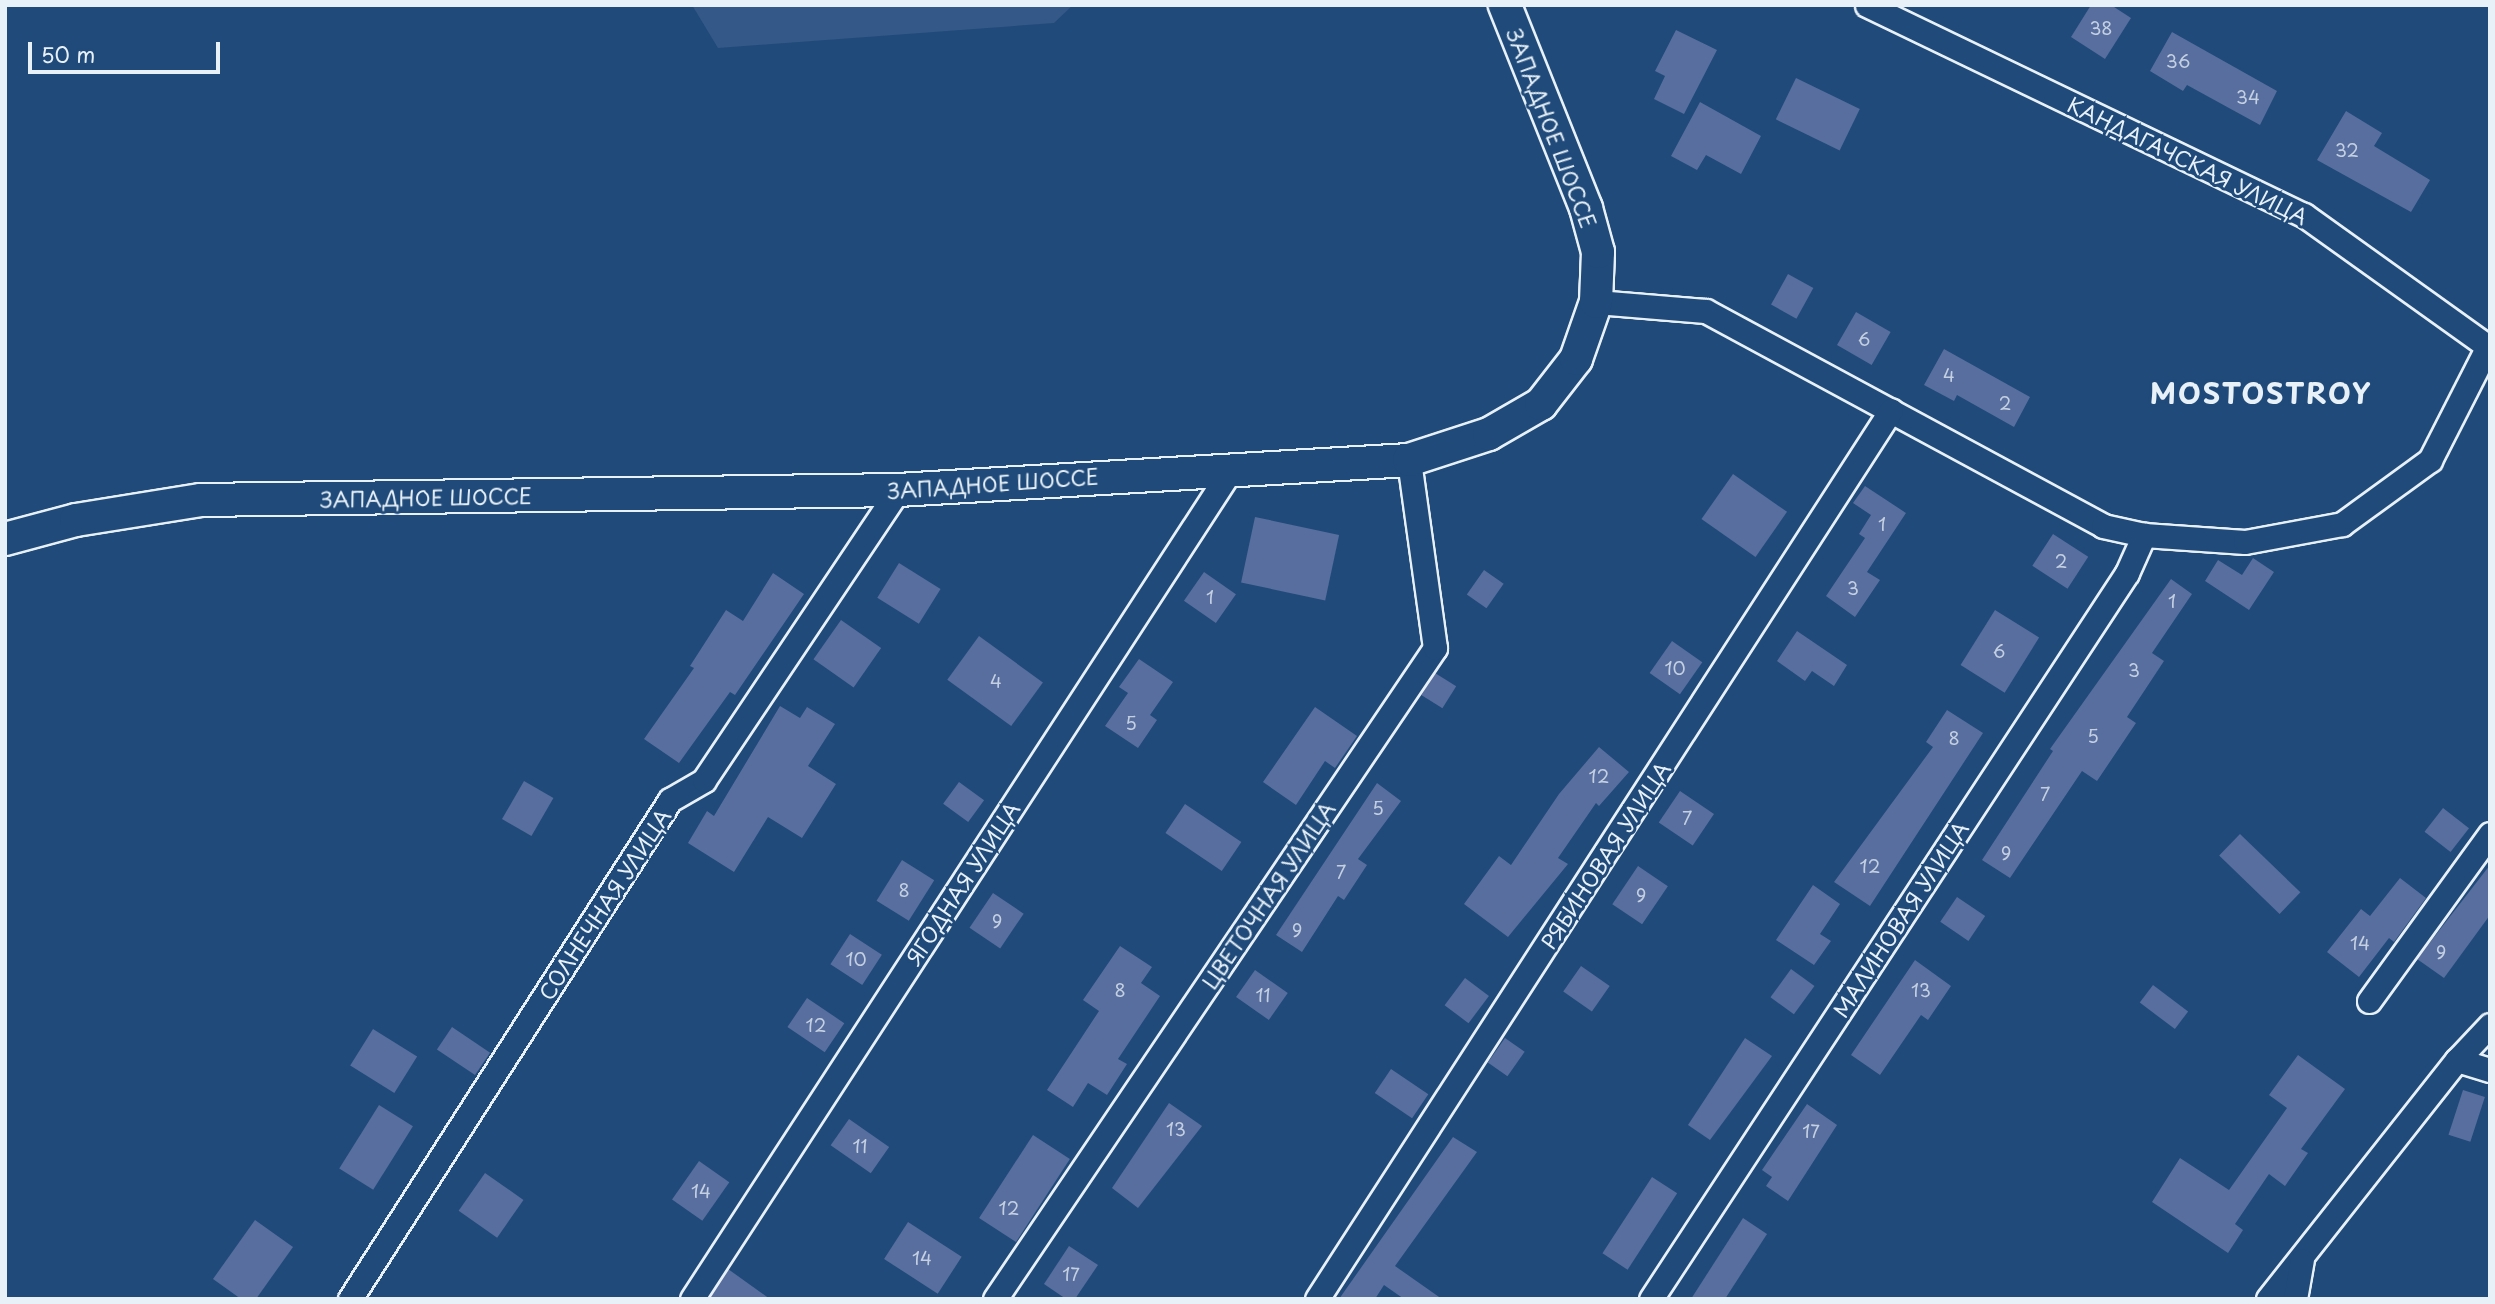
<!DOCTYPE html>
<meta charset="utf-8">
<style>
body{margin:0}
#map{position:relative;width:2495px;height:1304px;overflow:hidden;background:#1f4a7a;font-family:"Playpen Sans",sans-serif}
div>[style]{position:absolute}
.built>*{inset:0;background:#345887}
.building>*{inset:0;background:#576e9e;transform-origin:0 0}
.roads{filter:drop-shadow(2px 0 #e8f1f8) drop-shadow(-2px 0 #e8f1f8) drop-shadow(0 2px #e8f1f8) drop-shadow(0 -2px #e8f1f8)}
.street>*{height:23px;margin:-11.5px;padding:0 11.5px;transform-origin:11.5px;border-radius:11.5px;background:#1f4a7a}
.secondary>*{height:32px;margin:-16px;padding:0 16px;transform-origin:16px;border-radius:16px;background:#1f4a7a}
span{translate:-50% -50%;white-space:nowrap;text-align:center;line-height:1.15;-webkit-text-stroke:6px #1f4a7a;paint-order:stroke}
.number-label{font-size:18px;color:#c4d0e2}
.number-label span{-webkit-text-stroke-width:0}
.street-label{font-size:21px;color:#e8f1f8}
.district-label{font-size:28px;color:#e8f1f8;font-weight:700;letter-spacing:2px}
.frame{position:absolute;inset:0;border:7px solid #e8f1f8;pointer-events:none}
.scale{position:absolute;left:28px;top:42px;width:192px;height:32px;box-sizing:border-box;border:4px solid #e8f1f8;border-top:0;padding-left:9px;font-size:21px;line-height:24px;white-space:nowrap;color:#e8f1f8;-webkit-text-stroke:5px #1f4a7a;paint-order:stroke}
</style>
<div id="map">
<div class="built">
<i style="clip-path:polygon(692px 5px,1073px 5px,1054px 23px,718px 48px)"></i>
</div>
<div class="building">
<i style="clip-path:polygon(2091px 5px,2111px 5px,2131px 18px,2105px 59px,2071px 37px)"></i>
<i style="clip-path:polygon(1676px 30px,1717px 50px,1684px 114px,1654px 99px,1665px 76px,1655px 71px)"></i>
<i style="clip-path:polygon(2172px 32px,2277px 91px,2260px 125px,2187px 85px,2183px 91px,2150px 71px)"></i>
<i style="left:1796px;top:78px;width:71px;height:46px;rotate:26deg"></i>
<i style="clip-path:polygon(1700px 102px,1761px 136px,1741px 174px,1706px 155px,1697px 170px,1671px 156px)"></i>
<i style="clip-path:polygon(2346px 111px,2382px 133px,2374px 146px,2430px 180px,2411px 212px,2317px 160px)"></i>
<i style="left:1788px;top:274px;width:29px;height:35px;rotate:29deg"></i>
<i style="left:1856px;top:312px;width:40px;height:38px;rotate:30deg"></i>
<i style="clip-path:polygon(1944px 349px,2030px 397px,2014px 427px,1957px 395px,1954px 401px,1924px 385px)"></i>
<i style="left:1733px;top:474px;width:66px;height:55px;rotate:35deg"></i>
<i style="clip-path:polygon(1865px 486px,1906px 513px,1867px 572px,1880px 580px,1855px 617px,1826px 596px,1865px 538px,1859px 534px,1871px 515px,1853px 503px)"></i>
<i style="left:1255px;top:517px;width:86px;height:67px;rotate:12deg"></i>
<i style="left:2053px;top:534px;width:42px;height:38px;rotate:33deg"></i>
<i style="clip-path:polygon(2253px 558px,2274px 572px,2249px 610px,2205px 581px,2218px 560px,2242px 575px)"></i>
<i style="left:899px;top:563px;width:49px;height:41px;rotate:32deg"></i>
<i style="left:1484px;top:570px;width:24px;height:30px;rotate:35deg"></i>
<i style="left:1204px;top:572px;width:39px;height:35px;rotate:35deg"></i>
<i style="clip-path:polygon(773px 573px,804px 594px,735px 695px,730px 692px,679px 763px,644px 739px,694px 668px,690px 666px,726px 610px,743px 621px)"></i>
<i style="clip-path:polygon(2171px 579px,2192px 594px,2152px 653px,2164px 661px,2127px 717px,2136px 723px,2097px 781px,2082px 771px,2010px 878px,1982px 860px,2053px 751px,2050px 749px)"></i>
<i style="left:1995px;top:610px;width:52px;height:65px;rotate:32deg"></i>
<i style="left:841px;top:620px;width:49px;height:48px;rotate:35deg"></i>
<i style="clip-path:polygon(1797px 631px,1847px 665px,1834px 686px,1812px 671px,1805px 681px,1777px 661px)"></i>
<i style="left:979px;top:636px;width:79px;height:54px;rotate:36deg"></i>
<i style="left:1672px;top:641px;width:37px;height:39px;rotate:35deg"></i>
<i style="clip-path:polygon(1139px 659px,1173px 682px,1150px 715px,1157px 720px,1138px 748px,1105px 726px,1128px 693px,1119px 687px)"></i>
<i style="left:1435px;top:673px;width:25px;height:26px;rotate:32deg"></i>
<i style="clip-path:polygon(780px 706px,800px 718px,807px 707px,835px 724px,808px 766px,836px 784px,802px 838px,768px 817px,734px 872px,688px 843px,707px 811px,714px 816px)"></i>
<i style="clip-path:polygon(1315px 707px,1357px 736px,1335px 768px,1325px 761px,1296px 805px,1263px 782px)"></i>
<i style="clip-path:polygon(1947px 710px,1983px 733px,1870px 906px,1834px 882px,1933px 747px,1926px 742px)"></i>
<i style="clip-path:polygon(1599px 747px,1629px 772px,1599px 806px,1596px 803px,1558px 858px,1568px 864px,1508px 937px,1464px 904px,1499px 856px,1511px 865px,1559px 794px)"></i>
<i style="left:524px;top:781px;width:34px;height:44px;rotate:30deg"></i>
<i style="left:959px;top:782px;width:31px;height:27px;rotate:36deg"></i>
<i style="clip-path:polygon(1377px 783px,1401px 801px,1358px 859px,1367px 865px,1344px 900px,1338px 896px,1302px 952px,1276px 935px)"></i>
<i style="left:1680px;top:791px;width:41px;height:38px;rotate:34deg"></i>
<i style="left:1185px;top:804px;width:68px;height:35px;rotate:34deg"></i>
<i style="left:2443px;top:808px;width:33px;height:30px;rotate:38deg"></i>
<i style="left:2240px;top:834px;width:84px;height:30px;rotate:44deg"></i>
<i style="left:902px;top:860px;width:38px;height:48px;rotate:32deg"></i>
<i style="clip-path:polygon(2490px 865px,2490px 915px,2444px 978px,2417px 959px)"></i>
<i style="left:1638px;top:866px;width:36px;height:46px;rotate:34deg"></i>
<i style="clip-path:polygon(2400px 878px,2426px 898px,2394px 942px,2389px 938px,2359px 977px,2327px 952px,2361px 909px,2370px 916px)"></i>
<i style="clip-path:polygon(1813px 885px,1840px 904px,1820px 934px,1831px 941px,1814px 965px,1776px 940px)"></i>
<i style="left:993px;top:893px;width:37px;height:42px;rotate:34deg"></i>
<i style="left:1957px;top:897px;width:34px;height:30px;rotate:34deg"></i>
<i style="left:850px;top:934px;width:38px;height:36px;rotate:33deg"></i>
<i style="clip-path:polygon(1120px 946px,1152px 967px,1141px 983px,1160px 996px,1118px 1059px,1127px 1064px,1107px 1095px,1088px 1083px,1073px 1107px,1047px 1090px,1099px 1011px,1083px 1000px)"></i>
<i style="clip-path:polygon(1915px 960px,1951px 986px,1928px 1020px,1921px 1015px,1880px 1075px,1851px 1055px)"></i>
<i style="left:1581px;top:966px;width:35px;height:31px;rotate:35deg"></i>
<i style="left:1791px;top:969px;width:29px;height:35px;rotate:36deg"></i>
<i style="left:1255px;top:970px;width:40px;height:33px;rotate:35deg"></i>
<i style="left:1465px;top:978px;width:30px;height:34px;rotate:37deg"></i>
<i style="left:2153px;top:985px;width:44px;height:22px;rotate:37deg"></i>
<i style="left:807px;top:998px;width:45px;height:35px;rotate:34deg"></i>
<i style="left:452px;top:1027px;width:46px;height:27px;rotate:34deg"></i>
<i style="left:373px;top:1029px;width:52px;height:43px;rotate:32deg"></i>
<i style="left:1505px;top:1038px;width:24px;height:30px;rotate:35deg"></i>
<i style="clip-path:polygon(1745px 1038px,1772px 1056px,1710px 1140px,1688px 1125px)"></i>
<i style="clip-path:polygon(2298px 1055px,2345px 1089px,2301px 1149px,2308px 1153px,2285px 1186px,2269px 1174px,2235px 1224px,2243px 1230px,2228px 1253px,2152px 1202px,2180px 1158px,2229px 1190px,2287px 1108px,2269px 1095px)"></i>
<i style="left:1391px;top:1069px;width:45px;height:29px;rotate:34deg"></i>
<i style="left:2463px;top:1090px;width:23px;height:47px;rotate:18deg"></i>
<i style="clip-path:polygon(1169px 1103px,1202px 1126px,1138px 1208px,1112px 1188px)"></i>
<i style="clip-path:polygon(1807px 1104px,1837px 1125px,1788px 1201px,1766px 1186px,1772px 1177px,1762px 1170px)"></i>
<i style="left:379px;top:1105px;width:40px;height:75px;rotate:32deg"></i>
<i style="left:849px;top:1119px;width:49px;height:32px;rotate:35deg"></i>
<i style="left:1033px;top:1135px;width:44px;height:99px;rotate:33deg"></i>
<i style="clip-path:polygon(1453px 1137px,1477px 1152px,1395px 1266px,1442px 1299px,1404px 1299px,1384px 1285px,1375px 1299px,1339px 1299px)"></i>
<i style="left:699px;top:1161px;width:37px;height:47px;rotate:35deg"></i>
<i style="left:485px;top:1173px;width:47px;height:46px;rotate:35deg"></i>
<i style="left:1652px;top:1177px;width:30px;height:91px;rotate:33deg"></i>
<i style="clip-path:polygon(1743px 1218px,1767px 1234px,1725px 1299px,1691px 1299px)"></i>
<i style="clip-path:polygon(255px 1220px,293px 1247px,256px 1299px,241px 1299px,213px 1279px)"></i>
<i style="left:908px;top:1222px;width:64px;height:44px;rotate:33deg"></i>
<i style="clip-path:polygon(1069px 1246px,1098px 1265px,1075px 1299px,1066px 1299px,1044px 1284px)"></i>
<i style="clip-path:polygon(728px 1269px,770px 1299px,709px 1299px)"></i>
</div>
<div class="roads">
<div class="street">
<i style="left:1867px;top:5px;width:485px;rotate:25.7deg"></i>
<i style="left:2304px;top:215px;width:229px;rotate:35.6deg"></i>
<i style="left:1596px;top:302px;width:110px;rotate:4.7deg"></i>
<i style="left:1706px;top:311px;width:451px;rotate:28.4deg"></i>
<i style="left:2103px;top:526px;width:42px;rotate:12.4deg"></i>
<i style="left:2144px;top:535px;width:101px;rotate:4deg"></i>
<i style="left:2245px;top:542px;width:99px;rotate:-10.5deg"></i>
<i style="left:2342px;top:524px;width:109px;rotate:-36deg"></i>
<i style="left:2430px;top:460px;width:128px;rotate:-63deg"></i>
<i style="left:2369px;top:1001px;width:206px;rotate:-54.1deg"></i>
<i style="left:2457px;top:1060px;width:34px;rotate:17deg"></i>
<i style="left:350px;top:1299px;width:593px;rotate:-57.33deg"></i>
<i style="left:670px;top:800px;width:39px;rotate:-30deg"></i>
<i style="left:704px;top:780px;width:349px;rotate:-56.2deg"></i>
<i style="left:692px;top:1299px;width:991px;rotate:-56.98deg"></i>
<i style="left:995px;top:1299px;width:786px;rotate:-55.95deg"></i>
<i style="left:1435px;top:648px;width:190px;rotate:-97.9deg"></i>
<i style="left:1317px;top:1299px;width:1058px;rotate:-57.15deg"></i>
<i style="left:1651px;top:1299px;width:868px;rotate:-56.75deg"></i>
<i style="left:2127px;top:573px;width:42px;rotate:-65.9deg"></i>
<i style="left:2268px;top:1299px;width:305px;rotate:-51.7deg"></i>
<i style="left:2457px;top:1060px;width:48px;rotate:-46.7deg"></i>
<i style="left:2295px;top:1299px;width:39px;rotate:-80deg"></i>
</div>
<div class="secondary">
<i style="left:5px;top:539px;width:73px;rotate:-15deg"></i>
<i style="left:76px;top:520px;width:127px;rotate:-9.1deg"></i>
<i style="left:201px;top:500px;width:697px;rotate:-0.82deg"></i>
<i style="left:898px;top:490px;width:512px;rotate:-3.36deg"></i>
<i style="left:1409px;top:460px;width:84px;rotate:-18deg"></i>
<i style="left:1489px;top:434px;width:60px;rotate:-30deg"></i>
<i style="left:1541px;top:404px;width:57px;rotate:-52.1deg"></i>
<i style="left:1576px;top:359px;width:60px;rotate:-70.7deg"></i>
<i style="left:1596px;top:302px;width:50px;rotate:-87.7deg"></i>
<i style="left:1598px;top:252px;width:46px;rotate:-105.3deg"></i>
<i style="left:1586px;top:208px;width:219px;rotate:-111.8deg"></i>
</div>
</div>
<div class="number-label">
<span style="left:2101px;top:28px">38</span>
<span style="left:2178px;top:61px">36</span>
<span style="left:2248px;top:97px">34</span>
<span style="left:2347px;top:150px">32</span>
<span style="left:1864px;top:339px">6</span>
<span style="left:1949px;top:375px">4</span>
<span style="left:2005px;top:403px">2</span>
<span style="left:1882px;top:524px">1</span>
<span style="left:2061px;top:561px">2</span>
<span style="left:1853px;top:588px">3</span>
<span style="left:1210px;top:597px">1</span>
<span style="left:2172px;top:601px">1</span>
<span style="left:1999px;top:651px">6</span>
<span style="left:1675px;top:668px">10</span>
<span style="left:2134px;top:670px">3</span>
<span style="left:996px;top:681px">4</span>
<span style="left:1131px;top:723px">5</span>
<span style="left:2093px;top:736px">5</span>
<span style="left:1954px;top:738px">8</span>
<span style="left:1599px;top:776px">12</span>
<span style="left:2045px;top:794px">7</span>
<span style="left:1378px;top:808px">5</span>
<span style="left:1687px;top:818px">7</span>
<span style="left:2006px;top:853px">9</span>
<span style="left:1870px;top:866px">12</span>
<span style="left:1341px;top:872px">7</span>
<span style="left:904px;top:890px">8</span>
<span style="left:1641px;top:895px">9</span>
<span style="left:997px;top:921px">9</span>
<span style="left:1297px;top:930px">9</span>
<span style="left:2360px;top:943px">14</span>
<span style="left:2441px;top:952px">9</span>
<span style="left:856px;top:959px">10</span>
<span style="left:1120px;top:990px">8</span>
<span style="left:1921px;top:990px">13</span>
<span style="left:1263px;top:995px">11</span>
<span style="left:816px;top:1025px">12</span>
<span style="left:1176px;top:1129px">13</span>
<span style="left:1811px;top:1131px">17</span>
<span style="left:860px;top:1146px">11</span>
<span style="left:701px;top:1191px">14</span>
<span style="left:1009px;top:1208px">12</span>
<span style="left:922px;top:1258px">14</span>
<span style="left:1071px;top:1274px">17</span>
</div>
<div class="street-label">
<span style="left:1552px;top:128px;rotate:69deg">ЗАПАДНОЕ ШОССЕ</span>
<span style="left:2188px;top:160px;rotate:26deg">КАНДАГАЧСКАЯ УЛИЦА</span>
<span style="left:993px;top:483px;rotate:-4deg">ЗАПАДНОЕ ШОССЕ</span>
<span style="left:426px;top:497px;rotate:-1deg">ЗАПАДНОЕ ШОССЕ</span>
<span style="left:1605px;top:855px;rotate:-57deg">РЯБИНОВАЯ УЛИЦА</span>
<span style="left:962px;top:883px;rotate:-57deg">ЯГОДНАЯ УЛИЦА</span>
<span style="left:1268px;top:895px;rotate:-56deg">ЦВЕТОЧНАЯ УЛИЦА</span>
<span style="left:604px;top:904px;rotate:-57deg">СОЛНЕЧНАЯ УЛИЦА</span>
<span style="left:1900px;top:919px;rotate:-57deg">МАЛИНОВАЯ УЛИЦА</span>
</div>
<div class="district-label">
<span style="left:2261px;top:393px">MOSTOSTROY</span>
</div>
<div class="frame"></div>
<div class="scale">50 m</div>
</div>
